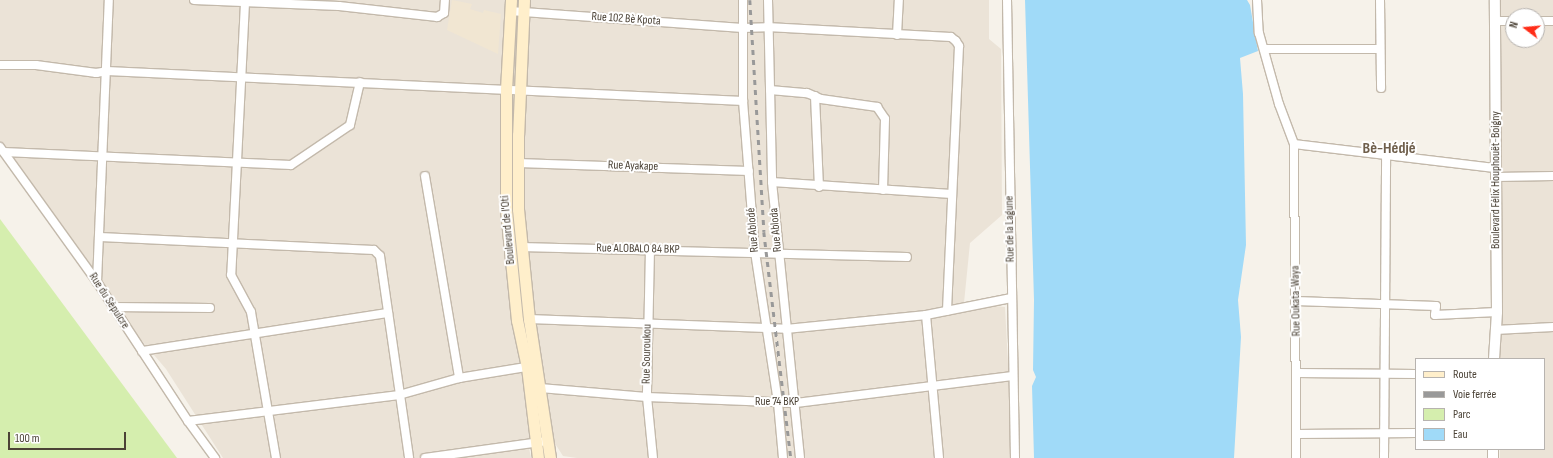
<!DOCTYPE html>
<meta charset="utf-8">
<style>
body{margin:0}
#map{position:relative;width:1553px;height:458px;overflow:hidden;background:#f6f2ea;font-family:"Sofia Sans Condensed",sans-serif}
div>[style]{position:absolute}
.residential>*{inset:0;background:#ebe3d7}
.education>*{inset:0;background:#f1e6d2}
.green>*{inset:0;background:#d5eeae}
.water>*{inset:0;background:#a0daf8}
.roads{filter:drop-shadow(1px 0 #c3b9ab) drop-shadow(-1px 0 #c3b9ab) drop-shadow(0 1px #c3b9ab) drop-shadow(0 -1px #c3b9ab)}
.minor>*{height:8px;margin:-4px;padding:0 4px;transform-origin:4px;border-radius:4px;background:#fff}
.tertiary>*{height:10px;margin:-5px;padding:0 5px;transform-origin:5px;border-radius:5px;background:#fff}
.secondary>*{height:11px;margin:-5.5px;padding:0 5.5px;transform-origin:5.5px;border-radius:5.5px;background:#ffefcb}
.rail>*{height:2.5px;margin-top:-1.25px;transform-origin:0;background:repeating-linear-gradient(90deg,#999 0 5px,transparent 0 10px)}
span{translate:-50% -50%;white-space:nowrap;text-align:center;line-height:1.15;-webkit-text-stroke:4px #fff;paint-order:stroke}
.street-label{font-size:12px;color:#4b4236}
.district-label{font-size:16px;color:#6f5f4c;font-weight:700}
.legend{position:absolute;left:1415px;top:358px;width:130px;height:92px;box-sizing:border-box;background:#fff;border:1px solid #b7b3af;margin:0;padding:5px 7px;list-style:none;font-size:12px;color:#4b4236}
.legend li{display:flex;align-items:center;gap:8px;height:20px}
.legend b{width:20px;border:1px solid #b7b3af}
.north{position:absolute;left:1505px;top:8px;width:40px;height:40px;box-sizing:border-box;background:#fff;border:1px solid #b7b3af;border-radius:50%;rotate:286deg;font-size:11px;font-weight:700;line-height:16px;text-align:center;color:#4b4236}
.north::after{content:'';display:block;margin:auto;width:14px;height:18px;background:#ff2d18;clip-path:polygon(50% 0,100% 100%,50% 72%,0 100%)}
.scale{position:absolute;left:8px;top:432px;width:118px;height:18px;box-sizing:border-box;border:2px solid #4b4236;border-top:0;padding-left:5px;font-size:12px;line-height:14px;white-space:nowrap;color:#4b4236;-webkit-text-stroke:3px #fff;paint-order:stroke}
</style>
<div id="map">
<div class="residential">
<i style="clip-path:polygon(0 0,989px 0,989px 39px,1001px 49px,1002px 215px,970px 243px,964px 303px,1005px 307px,1013px 458px,577px 458px,563px 456px,556px 445px,530px 446px,487px 453px,529px 448px,531px 458px,455px 458px,477px 454px,445px 458px,223px 458px,166px 369px,113px 307px,0 155px)"></i>
<i style="clip-path:polygon(evenodd,1501px 0,1553px 0,1553px 458px,1500px 458px,1500px 449px,1544px 449px,1544px 359px,1500px 359px,1501px 0,1513px 16px,1537px 16px,1537px 40px,1513px 40px,1513px 16px)"></i>
</div>
<div class="education">
<i style="clip-path:polygon(452px 0,472px 4px,470px 9px,483px 13px,484px 10px,501px 14px,498px 54px,447px 30px)"></i>
</div>
<div class="green">
<i style="clip-path:polygon(0 219px,177px 458px,0 458px)"></i>
</div>
<div class="water">
<i style="clip-path:polygon(1025px 0,1247px 0,1250px 5px,1258px 51px,1240px 58px,1243px 94px,1246px 245px,1238px 300px,1241px 337px,1234px 458px,1034px 458px,1032px 386px,1036px 377px,1033px 370px,1034px 300px)"></i>
</div>
<div class="roads">
<div class="minor">
<i style="left:194px;top:0;width:145px;rotate:2.4deg"></i>
<i style="left:339px;top:6px;width:99px;rotate:6.4deg"></i>
<i style="left:437px;top:17px;width:8px;rotate:-30deg"></i>
<i style="left:444px;top:13px;width:13px;rotate:-86deg"></i>
<i style="left:743px;top:0;width:101px;rotate:90deg"></i>
<i style="left:743px;top:101px;width:151px;rotate:85.5deg"></i>
<i style="left:755px;top:252px;width:153px;rotate:81.3deg"></i>
<i style="left:778px;top:403px;width:55px;rotate:84.8deg"></i>
<i style="left:768px;top:0;width:182px;rotate:88.7deg"></i>
<i style="left:772px;top:182px;width:277px;rotate:84.2deg"></i>
<i style="left:1007px;top:0;width:458px;rotate:89deg"></i>
<i style="left:1257px;top:0;width:33px;rotate:87deg"></i>
<i style="left:1259px;top:33px;width:74px;rotate:74.3deg"></i>
<i style="left:1279px;top:104px;width:43px;rotate:69.4deg"></i>
<i style="left:1294px;top:144px;width:314px;rotate:89.6deg"></i>
<i style="left:1380px;top:0;width:88px;rotate:89.3deg"></i>
<i style="left:245px;top:3px;width:272px;rotate:92.9deg"></i>
<i style="left:231px;top:275px;width:42px;rotate:61.6deg"></i>
<i style="left:251px;top:312px;width:148px;rotate:80.3deg"></i>
<i style="left:510px;top:11px;width:233px;rotate:4.2deg"></i>
<i style="left:742px;top:28px;width:25px;rotate:-2deg"></i>
<i style="left:767px;top:27px;width:184px;rotate:3.1deg"></i>
<i style="left:951px;top:37px;width:6px;rotate:39deg"></i>
<i style="left:956px;top:41px;width:6px;rotate:59deg"></i>
<i style="left:959px;top:46px;width:265px;rotate:92.6deg"></i>
<i style="left:1496px;top:21px;width:17px"></i>
<i style="left:1537px;top:21px;width:16px"></i>
<i style="left:897px;top:35px;width:35px;rotate:-87deg"></i>
<i style="left:1264px;top:49px;width:115px"></i>
<i style="left:0;top:65px;width:36px"></i>
<i style="left:36px;top:65px;width:61px;rotate:7.6deg"></i>
<i style="left:96px;top:73px;width:11px;rotate:-10deg"></i>
<i style="left:107px;top:71px;width:637px;rotate:2.7deg"></i>
<i style="left:770px;top:90px;width:37px;rotate:5deg"></i>
<i style="left:807px;top:93px;width:15px;rotate:23deg"></i>
<i style="left:821px;top:99px;width:57px;rotate:8.1deg"></i>
<i style="left:877px;top:107px;width:14px;rotate:56deg"></i>
<i style="left:885px;top:119px;width:71px;rotate:91.6deg"></i>
<i style="left:815px;top:96px;width:91px;rotate:87.5deg"></i>
<i style="left:1294px;top:144px;width:202px;rotate:6.8deg"></i>
<i style="left:0;top:147px;width:166px;rotate:54.3deg"></i>
<i style="left:97px;top:282px;width:166px;rotate:56.8deg"></i>
<i style="left:188px;top:421px;width:46px;rotate:53.9deg"></i>
<i style="left:4px;top:152px;width:287px;rotate:2.6deg"></i>
<i style="left:291px;top:165px;width:71px;rotate:-34.1deg"></i>
<i style="left:350px;top:125px;width:44px;rotate:-76.9deg"></i>
<i style="left:518px;top:163px;width:231px;rotate:2deg"></i>
<i style="left:425px;top:176px;width:205px;rotate:80.4deg"></i>
<i style="left:1496px;top:177px;width:57px;rotate:-1deg"></i>
<i style="left:772px;top:182px;width:180px;rotate:3.8deg"></i>
<i style="left:100px;top:237px;width:274px;rotate:2.7deg"></i>
<i style="left:374px;top:250px;width:8px;rotate:45deg"></i>
<i style="left:380px;top:256px;width:204px;rotate:81.8deg"></i>
<i style="left:521px;top:247px;width:386px;rotate:1.5deg"></i>
<i style="left:650px;top:249px;width:148px;rotate:91.2deg"></i>
<i style="left:647px;top:397px;width:61px;rotate:84.4deg"></i>
<i style="left:97px;top:282px;width:282px;rotate:-87.6deg"></i>
<i style="left:1296px;top:301px;width:140px;rotate:2deg"></i>
<i style="left:1436px;top:306px;width:9px;rotate:96deg"></i>
<i style="left:1435px;top:315px;width:62px;rotate:-2.8deg"></i>
<i style="left:113px;top:307px;width:97px;rotate:0.6deg"></i>
<i style="left:926px;top:315px;width:144px;rotate:84.8deg"></i>
<i style="left:529px;top:319px;width:257px;rotate:2.2deg"></i>
<i style="left:786px;top:329px;width:141px;rotate:-5.7deg"></i>
<i style="left:926px;top:315px;width:87px;rotate:-11.3deg"></i>
<i style="left:1495px;top:330px;width:58px;rotate:-3deg"></i>
<i style="left:142px;top:351px;width:249px;rotate:-8.8deg"></i>
<i style="left:1297px;top:373px;width:119px;rotate:0.5deg"></i>
<i style="left:540px;top:388px;width:107px;rotate:4.8deg"></i>
<i style="left:647px;top:397px;width:149px;rotate:2.3deg"></i>
<i style="left:796px;top:403px;width:218px;rotate:-7.1deg"></i>
<i style="left:188px;top:421px;width:213px;rotate:-7deg"></i>
<i style="left:399px;top:395px;width:62px;rotate:-15.8deg"></i>
<i style="left:459px;top:378px;width:74px;rotate:-9.3deg"></i>
<i style="left:1297px;top:434px;width:119px;rotate:-0.5deg"></i>
<i style="left:425px;top:458px;width:123px;rotate:-7.9deg"></i>
<i style="left:1384px;top:458px;width:304px;rotate:-89.6deg"></i>
</div>
<div class="tertiary">
<i style="left:1494px;top:359px;width:47px;rotate:-86.3deg"></i>
<i style="left:1497px;top:312px;width:312px;rotate:-90.4deg"></i>
<i style="left:1493px;top:449px;width:9px;rotate:90deg"></i>
</div>
<div class="secondary">
<i style="left:511px;top:0;width:89px;rotate:93.2deg"></i>
<i style="left:506px;top:89px;width:121px;rotate:90deg"></i>
<i style="left:506px;top:210px;width:111px;rotate:84.3deg"></i>
<i style="left:517px;top:320px;width:48px;rotate:78deg"></i>
<i style="left:527px;top:367px;width:92px;rotate:83.1deg"></i>
<i style="left:524px;top:0;width:135px;rotate:92.5deg"></i>
<i style="left:518px;top:135px;width:74px;rotate:90deg"></i>
<i style="left:518px;top:209px;width:111px;rotate:84.3deg"></i>
<i style="left:529px;top:319px;width:141px;rotate:81.4deg"></i>
</div>
</div>
<div class="rail">
<i style="left:750px;top:0;width:232px;rotate:86.5deg"></i>
<i style="left:764px;top:232px;width:228px;rotate:83.2deg"></i>
</div>
<div class="street-label">
<span style="left:626px;top:19px;rotate:4deg">Rue 102 Bè Kpota</span>
<span style="left:633px;top:166px;rotate:2deg">Rue Ayakape</span>
<span style="left:1496px;top:180px;rotate:-90deg">Boulevard Félix Houphouët-Boigny</span>
<span style="left:1010px;top:229px;rotate:-91deg">Rue de la Lagune</span>
<span style="left:508px;top:230px;rotate:-95deg">Boulevard de l'Oti</span>
<span style="left:753px;top:230px;rotate:-95deg">Rue Ablodé</span>
<span style="left:776px;top:230px;rotate:-95deg">Rue Abloda</span>
<span style="left:638px;top:249px;rotate:1deg">Rue ALOBALO 84 BKP</span>
<span style="left:109px;top:301px;rotate:57deg">Rue du Sépulcre</span>
<span style="left:1296px;top:301px;rotate:-91deg">Rue Oukata-Waya</span>
<span style="left:647px;top:354px;rotate:-89deg">Rue Souroukou</span>
<span style="left:777px;top:402px">Rue 74 BKP</span>
</div>
<div class="district-label">
<span style="left:1389px;top:149px">Bè-Hédjé</span>
</div>
<ul class="legend">
<li><b style="height:5px;background:#ffefcb"></b>Route</li>
<li><b style="height:5px;background:#999"></b>Voie ferrée</li>
<li><b style="height:11px;background:#d5eeae"></b>Parc</li>
<li><b style="height:11px;background:#a0daf8"></b>Eau</li>
</ul>
<div class="north">N</div>
<div class="scale">100 m</div>
</div>
